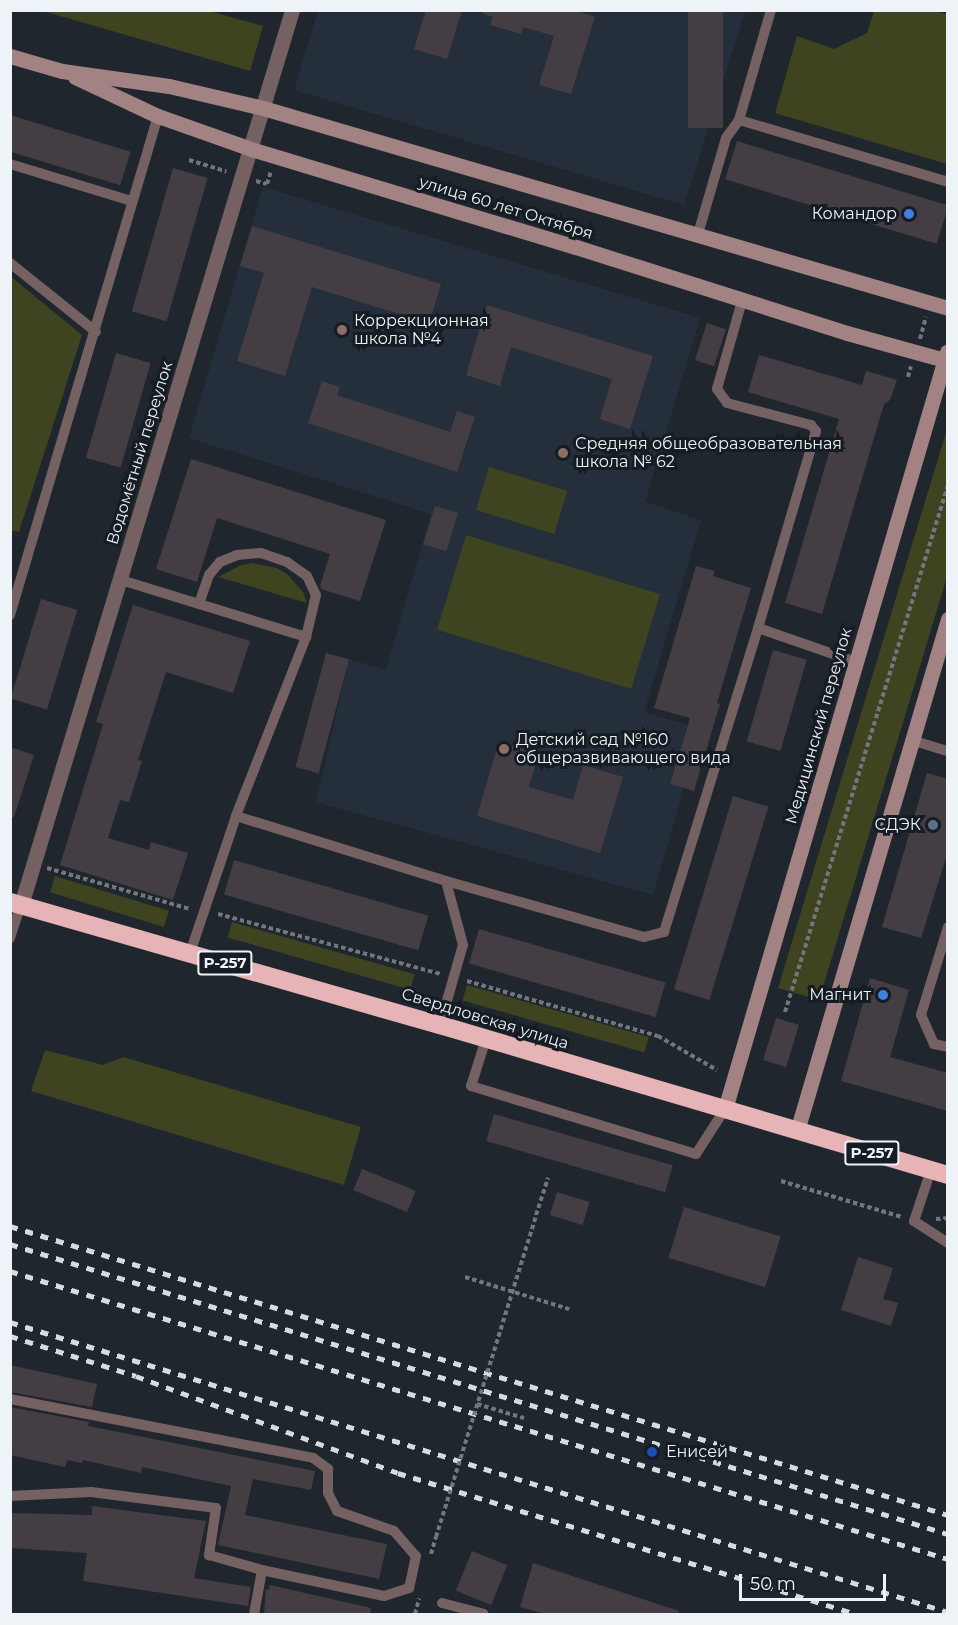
<!DOCTYPE html>
<meta charset="utf-8">
<style>
body{margin:0}
#map{position:relative;width:958px;height:1625px;overflow:hidden;background:#20262d;font-family:Montserrat,sans-serif}
div>[style]{position:absolute}
.built>*{inset:0;background:#252f3b}
.green>*{inset:0;background:#3e4320;transform-origin:0 0}
.building>*{inset:0;background:#453d44;transform-origin:0 0}
.path>*{height:4px;margin-top:-2px;transform-origin:0;background:repeating-linear-gradient(90deg,#72777e 0 4.5px,transparent 0 7.5px)}
.lane>*{height:10px;margin:-5px;padding:0 5px;transform-origin:5px;border-radius:5px;background:#756162}
.street>*{height:15px;margin:-7.5px;padding:0 7.5px;transform-origin:7.5px;border-radius:7.5px;background:#756162}
.secondary>*{height:15px;margin:-7.5px;padding:0 7.5px;transform-origin:7.5px;border-radius:7.5px;background:#a38284}
.highway>*{height:18px;margin:-9px;padding:0 9px;transform-origin:9px;border-radius:9px;background:#e6b4b6}
.rail>*{height:4.5px;margin-top:-2.25px;transform-origin:0;background:repeating-linear-gradient(90deg,#d6dbe0 0 8px,transparent 0 16px)}
.path-bridge>*{height:4px;margin-top:-2px;transform-origin:0;background:repeating-linear-gradient(90deg,#72777e 0 4.5px,transparent 0 7.5px)}
.dots>*{width:16px;height:16px;translate:-50% -50%;box-sizing:border-box;border:3px solid #161c23;border-radius:50%}
span{translate:-50% -50%;white-space:nowrap;text-align:center;line-height:1.15;-webkit-text-stroke:6px #161c23;paint-order:stroke}
.shield-label span{padding:2px 4px;background:#161c23;border:2px solid;border-radius:4px;-webkit-text-stroke-width:0}
.shield-label{font-size:15px;color:#eef3f8;font-weight:700}
.street-label{font-size:16px;color:#eef3f8}
.poi-label{font-size:16px;color:#eef3f8}
.right{translate:-100% -50%;text-align:right}
.left{translate:0 -50%;text-align:left}
.frame{position:absolute;inset:0;border:12px solid #eef3f8;pointer-events:none}
.scale{position:absolute;left:739px;top:1574px;width:147px;height:27px;box-sizing:border-box;border:3px solid #eef3f8;border-top:0;padding-left:8px;font-size:18px;line-height:21px;white-space:nowrap;color:#eef3f8;-webkit-text-stroke:4px #161c23;paint-order:stroke}
</style>
<div id="map">
<div class="built">
<i style="clip-path:polygon(318px 11px,745px 11px,684px 205px,294px 90px)"></i>
<i style="clip-path:polygon(263px 187px,700px 318px,645px 502px,701px 520px,644px 712px,688px 725px,670px 783px,684px 788px,653px 895px,316px 802px,349px 659px,386px 670px,431px 514px,189px 438px)"></i>
</div>
<div class="green">
<i style="clip-path:polygon(43px 11px,209px 11px,263px 26px,250px 71px)"></i>
<i style="clip-path:polygon(874px 11px,934px 11px,947px 14px,947px 164px,775px 113px,797px 36px,834px 49px,867px 33px)"></i>
<i style="clip-path:polygon(10px 276px,82px 335px,19px 532px,10px 530px)"></i>
<i style="clip-path:polygon(947px 429px,947px 577px,819px 1000px,778px 988px)"></i>
<i style="left:489px;top:467px;width:82px;height:45px;rotate:17deg"></i>
<i style="left:466px;top:535px;width:203px;height:99px;rotate:17deg"></i>
<i style="clip-path:polygon(253px 563px,277px 568px,287px 574px,303px 592px,307px 603px,218px 577px,241px 565px)"></i>
<i style="left:55px;top:876px;width:119px;height:17px;rotate:17deg"></i>
<i style="left:232px;top:922px;width:190px;height:16px;rotate:16deg"></i>
<i style="left:467px;top:985px;width:189px;height:16px;rotate:16deg"></i>
<i style="clip-path:polygon(45px 1050px,103px 1065px,123px 1057px,361px 1127px,344px 1185px,31px 1091px)"></i>
</div>
<div class="building">
<i style="clip-path:polygon(426px 10px,462px 10px,447px 59px,414px 49px)"></i>
<i style="clip-path:polygon(483px 10px,574px 10px,595px 17px,571px 94px,539px 85px,554px 36px,523px 27px,521px 34px,490px 25px,493px 17px,483px 14px)"></i>
<i style="left:688px;top:10px;width:35px;height:118px"></i>
<i style="left:10px;top:115px;width:126px;height:35px;rotate:17deg"></i>
<i style="left:737px;top:141px;width:221px;height:40px;rotate:17deg"></i>
<i style="left:173px;top:168px;width:36px;height:149px;rotate:16deg"></i>
<i style="clip-path:polygon(252px 226px,441px 284px,429px 323px,312px 287px,285px 376px,237px 361px,264px 273px,240px 266px)"></i>
<i style="clip-path:polygon(487px 305px,653px 356px,630px 429px,600px 419px,612px 379px,511px 347px,500px 386px,466px 375px)"></i>
<i style="left:707px;top:323px;width:20px;height:39px;rotate:18deg"></i>
<i style="left:116px;top:353px;width:36px;height:109px;rotate:16deg"></i>
<i style="clip-path:polygon(759px 355px,862px 385px,866px 371px,897px 380px,890px 400px,884px 404px,822px 614px,785px 603px,839px 419px,748px 392px)"></i>
<i style="clip-path:polygon(322px 381px,340px 387px,337px 395px,450px 432px,457px 411px,475px 417px,457px 472px,308px 423px)"></i>
<i style="clip-path:polygon(191px 459px,386px 520px,360px 601px,321px 589px,320px 586px,330px 554px,217px 518px,197px 582px,156px 569px)"></i>
<i style="left:435px;top:506px;width:24px;height:40px;rotate:17deg"></i>
<i style="clip-path:polygon(696px 566px,715px 571px,713px 576px,751px 588px,717px 703px,720px 704px,694px 791px,670px 784px,690px 718px,654px 708px)"></i>
<i style="left:41px;top:599px;width:38px;height:104px;rotate:17deg"></i>
<i style="clip-path:polygon(133px 605px,250px 641px,233px 693px,166px 672px,138px 760px,142px 761px,129px 802px,120px 800px,108px 838px,149px 850px,151px 842px,188px 853px,173px 900px,60px 865px,103px 724px,96px 722px)"></i>
<i style="left:773px;top:650px;width:35px;height:95px;rotate:16deg"></i>
<i style="left:326px;top:653px;width:24px;height:118px;rotate:15deg"></i>
<i style="clip-path:polygon(499px 742px,539px 754px,529px 787px,573px 800px,583px 765px,623px 777px,600px 853px,477px 816px)"></i>
<i style="clip-path:polygon(10px 747px,34px 755px,14px 817px,10px 817px)"></i>
<i style="clip-path:polygon(927px 773px,948px 779px,948px 851px,921px 938px,882px 927px)"></i>
<i style="left:733px;top:796px;width:37px;height:202px;rotate:17deg"></i>
<i style="left:234px;top:860px;width:202px;height:36px;rotate:16deg"></i>
<i style="left:479px;top:929px;width:194px;height:36px;rotate:16deg"></i>
<i style="clip-path:polygon(870px 978px,909px 990px,890px 1057px,948px 1073px,948px 1111px,841px 1081px)"></i>
<i style="left:776px;top:1018px;width:24px;height:44px;rotate:17deg"></i>
<i style="left:494px;top:1114px;width:186px;height:28px;rotate:16deg"></i>
<i style="left:362px;top:1169px;width:58px;height:23px;rotate:22deg"></i>
<i style="left:557px;top:1192px;width:34px;height:24px;rotate:17deg"></i>
<i style="left:684px;top:1207px;width:101px;height:53px;rotate:17deg"></i>
<i style="clip-path:polygon(858px 1257px,893px 1268px,883px 1299px,898px 1303px,891px 1326px,841px 1310px)"></i>
<i style="clip-path:polygon(10px 1365px,97px 1384px,92px 1407px,10px 1392px)"></i>
<i style="clip-path:polygon(10px 1407px,89px 1422px,88px 1426px,315px 1471px,311px 1490px,253px 1479px,245px 1515px,387px 1544px,379px 1579px,218px 1545px,231px 1486px,142px 1467px,141px 1473px,83px 1460px,82px 1463px,67px 1460px,65px 1467px,10px 1455px)"></i>
<i style="clip-path:polygon(92px 1506px,206px 1521px,194px 1578px,251px 1587px,248px 1606px,83px 1581px,87px 1553px,10px 1548px,10px 1513px,92px 1515px)"></i>
<i style="left:472px;top:1551px;width:38px;height:43px;rotate:22deg"></i>
<i style="clip-path:polygon(533px 1563px,679px 1611px,678px 1614px,545px 1614px,520px 1607px)"></i>
<i style="clip-path:polygon(270px 1585px,371px 1608px,370px 1614px,264px 1614px,266px 1589px,269px 1590px)"></i>
</div>
<div class="path">
<i style="left:189px;top:160px;width:39px;rotate:17deg"></i>
<i style="left:256px;top:181px;width:11px;rotate:15deg"></i>
<i style="left:267px;top:184px;width:14px;rotate:-73deg"></i>
<i style="left:920px;top:339px;width:23px;rotate:-75deg"></i>
<i style="left:908px;top:377px;width:11px;rotate:-75deg"></i>
<i style="left:47px;top:868px;width:149px;rotate:16deg"></i>
<i style="left:218px;top:914px;width:230px;rotate:15.1deg"></i>
<i style="left:467px;top:981px;width:199px;rotate:16.1deg"></i>
<i style="left:658px;top:1036px;width:68px;rotate:30deg"></i>
<i style="left:785px;top:1012px;width:552px;rotate:-72.81deg"></i>
<i style="left:781px;top:1181px;width:126px;rotate:16.6deg"></i>
<i style="left:536px;top:1215px;width:39px;rotate:-72deg"></i>
<i style="left:936px;top:1219px;width:12px;rotate:-5deg"></i>
<i style="left:465px;top:1277px;width:109px;rotate:17.1deg"></i>
<i style="left:477px;top:1404px;width:49px;rotate:16.6deg"></i>
<i style="left:431px;top:1554px;width:18px;rotate:-74deg"></i>
<i style="left:415px;top:1614px;width:16px;rotate:-75deg"></i>
</div>
<div class="lane">
<i style="left:739px;top:120px;width:115px;rotate:-73.8deg"></i>
<i style="left:10px;top:164px;width:127px;rotate:16.9deg"></i>
<i style="left:698px;top:234px;width:100px;rotate:-73.7deg"></i>
<i style="left:726px;top:138px;width:22px;rotate:-54deg"></i>
<i style="left:739px;top:120px;width:218px;rotate:16.5deg"></i>
<i style="left:10px;top:263px;width:110px;rotate:38.7deg"></i>
<i style="left:742px;top:301px;width:91px;rotate:105.9deg"></i>
<i style="left:717px;top:389px;width:17px;rotate:54deg"></i>
<i style="left:727px;top:403px;width:87px;rotate:14.7deg"></i>
<i style="left:811px;top:425px;width:8px;rotate:50deg"></i>
<i style="left:816px;top:431px;width:205px;rotate:106.4deg"></i>
<i style="left:758px;top:628px;width:104px;rotate:19.1deg"></i>
<i style="left:121px;top:580px;width:194px;rotate:17.1deg"></i>
<i style="left:306px;top:637px;width:192px;rotate:111.4deg"></i>
<i style="left:199px;top:604px;width:31px;rotate:-71deg"></i>
<i style="left:209px;top:575px;width:17px;rotate:-50deg"></i>
<i style="left:220px;top:562px;width:18px;rotate:-22deg"></i>
<i style="left:237px;top:555px;width:24px;rotate:-5deg"></i>
<i style="left:261px;top:553px;width:28px;rotate:19deg"></i>
<i style="left:287px;top:562px;width:24px;rotate:35deg"></i>
<i style="left:307px;top:576px;width:21px;rotate:65deg"></i>
<i style="left:316px;top:595px;width:43px;rotate:103.4deg"></i>
<i style="left:10px;top:615px;width:520px;rotate:-73.48deg"></i>
<i style="left:911px;top:740px;width:39px;rotate:17deg"></i>
<i style="left:948px;top:927px;width:92px;rotate:107.1deg"></i>
<i style="left:921px;top:1015px;width:32px;rotate:66deg"></i>
<i style="left:934px;top:1044px;width:14px;rotate:12deg"></i>
<i style="left:10px;top:938px;width:35px;rotate:-72deg"></i>
<i style="left:190px;top:953px;width:145px;rotate:-71.4deg"></i>
<i style="left:236px;top:816px;width:220px;rotate:17.2deg"></i>
<i style="left:440px;top:1025px;width:83px;rotate:-74deg"></i>
<i style="left:463px;top:945px;width:66px;rotate:-104.9deg"></i>
<i style="left:446px;top:881px;width:206px;rotate:15.8deg"></i>
<i style="left:644px;top:937px;width:21px;rotate:-14deg"></i>
<i style="left:664px;top:932px;width:318px;rotate:-72.8deg"></i>
<i style="left:486px;top:1039px;width:49px;rotate:107.7deg"></i>
<i style="left:471px;top:1086px;width:235px;rotate:16.8deg"></i>
<i style="left:696px;top:1154px;width:54px;rotate:-57.2deg"></i>
<i style="left:931px;top:1170px;width:54px;rotate:108.4deg"></i>
<i style="left:914px;top:1221px;width:40px;rotate:32.9deg"></i>
<i style="left:10px;top:1399px;width:309px;rotate:11deg"></i>
<i style="left:313px;top:1458px;width:19px;rotate:36deg"></i>
<i style="left:328px;top:1469px;width:24px;rotate:90deg"></i>
<i style="left:328px;top:1493px;width:20px;rotate:63deg"></i>
<i style="left:337px;top:1511px;width:60px;rotate:19.3deg"></i>
<i style="left:394px;top:1531px;width:33px;rotate:49deg"></i>
<i style="left:416px;top:1556px;width:33px;rotate:102deg"></i>
<i style="left:409px;top:1588px;width:26px;rotate:162deg"></i>
<i style="left:384px;top:1596px;width:125px;rotate:-168deg"></i>
<i style="left:262px;top:1570px;width:45px;rotate:100.3deg"></i>
<i style="left:10px;top:1496px;width:81px;rotate:-2.8deg"></i>
<i style="left:91px;top:1492px;width:126px;rotate:7.3deg"></i>
<i style="left:216px;top:1508px;width:48px;rotate:98.5deg"></i>
<i style="left:209px;top:1555px;width:55px;rotate:15.8deg"></i>
<i style="left:442px;top:1603px;width:43px;rotate:14.7deg"></i>
</div>
<div class="street">
<i style="left:21px;top:905px;width:935px;rotate:-73.15deg"></i>
</div>
<div class="secondary">
<i style="left:10px;top:56px;width:54px;rotate:16.1deg"></i>
<i style="left:62px;top:71px;width:108px;rotate:8deg"></i>
<i style="left:169px;top:86px;width:97px;rotate:13.2deg"></i>
<i style="left:263px;top:108px;width:714px;rotate:16.28deg"></i>
<i style="left:75px;top:77px;width:92px;rotate:25.2deg"></i>
<i style="left:158px;top:116px;width:99px;rotate:19.5deg"></i>
<i style="left:251px;top:149px;width:339px;rotate:16.8deg"></i>
<i style="left:576px;top:247px;width:284px;rotate:17.6deg"></i>
<i style="left:847px;top:333px;width:105px;rotate:15.5deg"></i>
<i style="left:725px;top:1109px;width:789px;rotate:-73.66deg"></i>
<i style="left:797px;top:1131px;width:534px;rotate:-73.57deg"></i>
</div>
<div class="highway">
<i style="left:10px;top:902px;width:447px;rotate:16deg"></i>
<i style="left:440px;top:1025px;width:530px;rotate:16.45deg"></i>
</div>
<div class="rail">
<i style="left:10px;top:1226px;width:982px;rotate:17.12deg"></i>
<i style="left:10px;top:1244px;width:982px;rotate:17.18deg"></i>
<i style="left:10px;top:1271px;width:981px;rotate:17.07deg"></i>
<i style="left:10px;top:1322px;width:982px;rotate:17.18deg"></i>
<i style="left:10px;top:1336px;width:132px;rotate:17.6deg"></i>
<i style="left:136px;top:1376px;width:279px;rotate:20.3deg"></i>
<i style="left:398px;top:1473px;width:479px;rotate:17.1deg"></i>
</div>
<div class="path-bridge">
<i style="left:436px;top:1537px;width:337px;rotate:-72.7deg"></i>
</div>
<div class="dots">
<i style="left:909px;top:214px;background:#3f7fe0"></i>
<i style="left:342px;top:330px;background:#8d6e63"></i>
<i style="left:563px;top:453px;background:#8d6e63"></i>
<i style="left:504px;top:749px;background:#8d6e63"></i>
<i style="left:933px;top:825px;background:#5c6f8a"></i>
<i style="left:883px;top:995px;background:#3f7fe0"></i>
<i style="left:652px;top:1452px;background:#1a4fb4"></i>
</div>
<div class="shield-label">
<span style="left:225px;top:963px">Р-257</span>
<span style="left:872px;top:1153px">Р-257</span>
</div>
<div class="street-label">
<span style="left:506px;top:208px;rotate:17deg">улица 60 лет Октября</span>
<span style="left:140px;top:453px;rotate:-73deg">Водомётный переулок</span>
<span style="left:819px;top:726px;rotate:-74deg">Медицинский переулок</span>
<span style="left:485px;top:1019px;rotate:17deg">Свердловская улица</span>
</div>
<div class="poi-label">
<span class="right" style="left:897px;top:214px">Командор</span>
<span class="left" style="left:354px;top:330px">Коррекционная<br>школа №4</span>
<span class="left" style="left:575px;top:453px">Средняя общеобразовательная<br>школа № 62</span>
<span class="left" style="left:516px;top:749px">Детский сад №160<br>общеразвивающего вида</span>
<span class="right" style="left:921px;top:825px">СДЭК</span>
<span class="right" style="left:871px;top:995px">Магнит</span>
<span class="left" style="left:666px;top:1452px">Енисей</span>
</div>
<div class="frame"></div>
<div class="scale">50 m</div>
</div>
